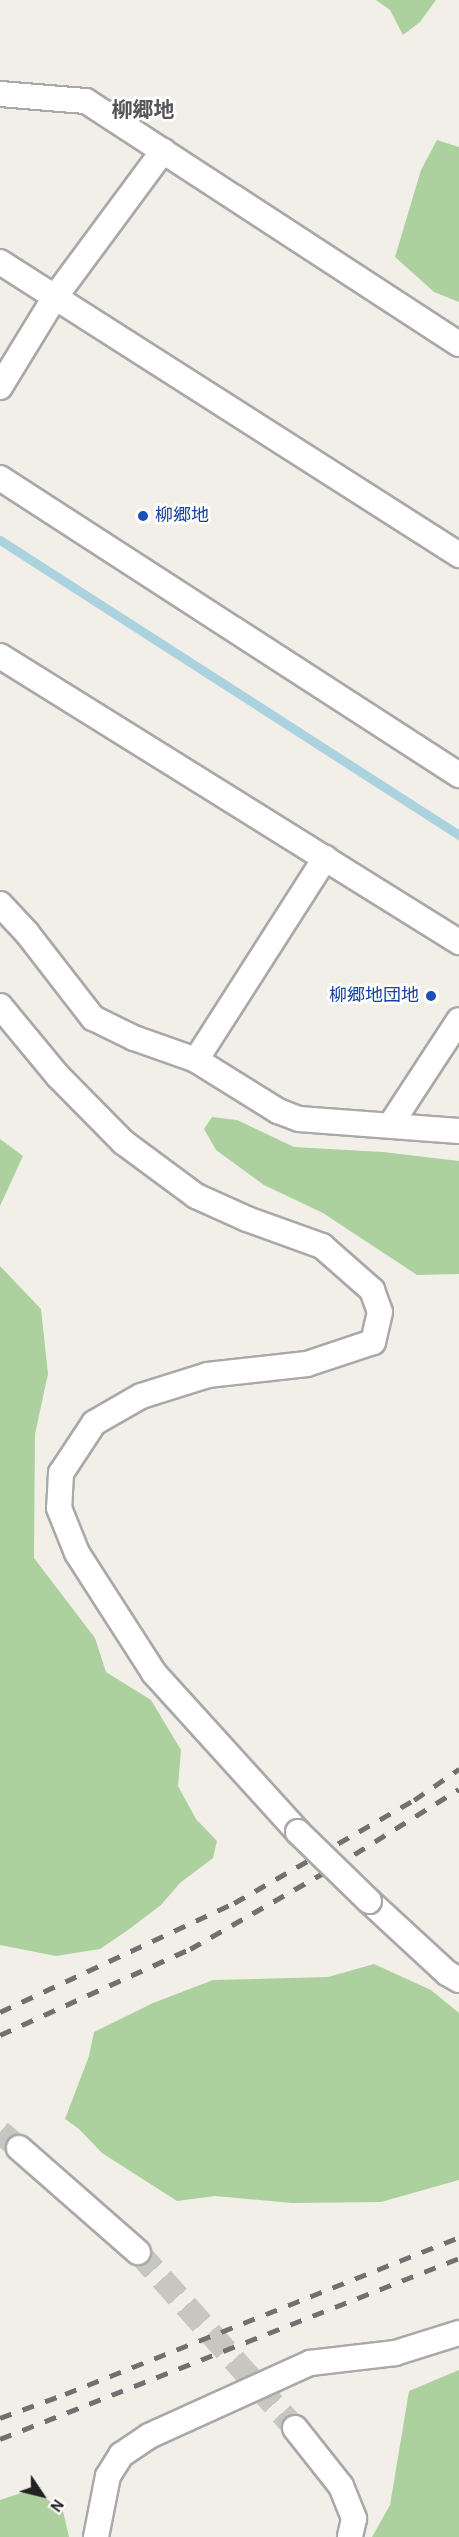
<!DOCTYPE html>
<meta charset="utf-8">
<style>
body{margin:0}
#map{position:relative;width:459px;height:2537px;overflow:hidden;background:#f2efe9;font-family:"Alegreya Sans","Noto Sans JP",sans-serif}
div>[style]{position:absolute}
.forest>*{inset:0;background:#add19e}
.stream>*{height:9px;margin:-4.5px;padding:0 4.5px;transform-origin:4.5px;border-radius:4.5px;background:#aad3df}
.minor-tunnel>*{height:24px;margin-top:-12px;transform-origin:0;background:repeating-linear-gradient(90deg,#c8c6c1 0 24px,transparent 0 36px)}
.roads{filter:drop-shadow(2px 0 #a9a9a9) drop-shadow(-2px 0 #a9a9a9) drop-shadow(0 2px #a9a9a9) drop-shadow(0 -2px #a9a9a9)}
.minor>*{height:24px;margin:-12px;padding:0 12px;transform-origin:12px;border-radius:12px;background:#fff}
.rail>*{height:4.5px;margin-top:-2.25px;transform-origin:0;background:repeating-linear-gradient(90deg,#707070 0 12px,transparent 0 24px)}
.bridges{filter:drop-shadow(2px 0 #a9a9a9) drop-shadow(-2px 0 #a9a9a9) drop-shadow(0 2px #a9a9a9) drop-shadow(0 -2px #a9a9a9)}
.minor-bridge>*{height:24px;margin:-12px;padding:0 12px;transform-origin:12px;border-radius:12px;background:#fff}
.dots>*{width:16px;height:16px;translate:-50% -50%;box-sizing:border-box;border:3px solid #fff;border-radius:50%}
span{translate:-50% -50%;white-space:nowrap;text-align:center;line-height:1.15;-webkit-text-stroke:5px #fff;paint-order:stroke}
.transit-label{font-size:18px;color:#164399}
.left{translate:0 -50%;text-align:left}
.right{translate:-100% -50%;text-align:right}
.quarter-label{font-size:21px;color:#555;font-weight:700}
.north{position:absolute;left:12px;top:2465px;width:60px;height:60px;-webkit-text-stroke:4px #fff;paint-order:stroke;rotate:125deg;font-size:16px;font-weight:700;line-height:24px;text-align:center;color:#222}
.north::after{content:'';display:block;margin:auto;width:21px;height:27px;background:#222;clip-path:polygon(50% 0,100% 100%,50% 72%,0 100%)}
</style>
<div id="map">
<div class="forest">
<i style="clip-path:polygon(376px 0,436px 0,420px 22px,403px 35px,390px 10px)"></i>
<i style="clip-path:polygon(437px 140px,459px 147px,459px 302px,434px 292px,395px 257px,421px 170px)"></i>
<i style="clip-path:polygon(212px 1117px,237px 1120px,294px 1147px,383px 1152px,459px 1161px,459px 1274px,417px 1275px,323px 1213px,264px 1185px,216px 1150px,204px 1129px)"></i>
<i style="clip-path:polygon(0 1139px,23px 1156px,0 1206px)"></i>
<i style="clip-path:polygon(0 1266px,41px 1309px,48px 1374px,35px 1434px,34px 1558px,95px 1638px,106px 1672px,151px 1700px,181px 1750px,178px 1786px,196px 1819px,217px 1841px,213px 1858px,180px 1883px,161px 1905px,128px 1930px,100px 1949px,56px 1956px,0 1945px)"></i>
<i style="clip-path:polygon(374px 1964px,431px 1990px,459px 2013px,459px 2180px,381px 2202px,292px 2203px,215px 2196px,177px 2201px,102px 2153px,79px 2129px,65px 2119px,89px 2056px,94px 2032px,153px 2003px,213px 1980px,328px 1977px)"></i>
<i style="clip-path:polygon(459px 2370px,459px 2537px,372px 2537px,390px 2505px,409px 2391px)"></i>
<i style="clip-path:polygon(33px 2489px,63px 2511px,69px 2537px,0 2537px,0 2500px)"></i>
</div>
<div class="stream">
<i style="left:0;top:540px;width:546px;rotate:32.73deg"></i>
</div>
<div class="minor-tunnel">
<i style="left:0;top:2132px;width:25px;rotate:40deg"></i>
<i style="left:138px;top:2252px;width:236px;rotate:48.3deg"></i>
</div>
<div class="roads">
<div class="minor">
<i style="left:0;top:94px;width:86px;rotate:4.7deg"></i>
<i style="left:86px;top:101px;width:445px;rotate:33.1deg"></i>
<i style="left:0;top:262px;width:545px;rotate:32.55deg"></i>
<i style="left:0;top:387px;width:105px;rotate:-58.6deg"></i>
<i style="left:55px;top:297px;width:182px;rotate:-53.5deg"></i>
<i style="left:0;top:478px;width:547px;rotate:32.91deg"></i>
<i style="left:0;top:656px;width:541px;rotate:31.93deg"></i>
<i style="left:0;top:904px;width:40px;rotate:47deg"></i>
<i style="left:27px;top:933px;width:108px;rotate:52.2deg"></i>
<i style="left:93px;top:1018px;width:46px;rotate:26deg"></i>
<i style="left:134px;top:1038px;width:66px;rotate:19.5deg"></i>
<i style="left:196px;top:1060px;width:97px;rotate:31.9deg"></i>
<i style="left:278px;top:1111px;width:22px;rotate:21deg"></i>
<i style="left:299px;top:1119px;width:160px;rotate:4.3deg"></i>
<i style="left:0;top:1006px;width:91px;rotate:50.4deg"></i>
<i style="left:58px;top:1076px;width:93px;rotate:45.4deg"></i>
<i style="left:123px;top:1142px;width:91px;rotate:36.5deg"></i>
<i style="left:196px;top:1196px;width:56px;rotate:24.3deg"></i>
<i style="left:247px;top:1219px;width:80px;rotate:19.8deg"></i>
<i style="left:322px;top:1246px;width:67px;rotate:41.3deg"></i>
<i style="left:372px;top:1290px;width:23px;rotate:70deg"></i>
<i style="left:380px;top:1312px;width:31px;rotate:103deg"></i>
<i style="left:373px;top:1342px;width:70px;rotate:161.6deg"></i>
<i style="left:307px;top:1364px;width:100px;rotate:173.7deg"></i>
<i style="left:208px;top:1375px;width:70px;rotate:162.6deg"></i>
<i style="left:141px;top:1396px;width:54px;rotate:150.1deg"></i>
<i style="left:94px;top:1423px;width:60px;rotate:123.4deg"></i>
<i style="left:61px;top:1473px;width:35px;rotate:93deg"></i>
<i style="left:59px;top:1508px;width:48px;rotate:68.2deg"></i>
<i style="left:77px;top:1553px;width:143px;rotate:57.3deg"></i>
<i style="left:154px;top:1673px;width:215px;rotate:47.8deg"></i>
<i style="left:196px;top:1060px;width:240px;rotate:-57.4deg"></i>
<i style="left:391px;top:1124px;width:124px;rotate:-56.8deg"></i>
<i style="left:369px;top:1901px;width:106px;rotate:42.7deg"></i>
<i style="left:447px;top:1973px;width:14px;rotate:30deg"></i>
<i style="left:19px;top:2148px;width:158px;rotate:41.2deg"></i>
<i style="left:295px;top:2428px;width:74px;rotate:51.6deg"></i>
<i style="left:341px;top:2486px;width:35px;rotate:68deg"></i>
<i style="left:354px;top:2519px;width:18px;rotate:103deg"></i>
<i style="left:96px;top:2537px;width:62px;rotate:-78.9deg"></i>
<i style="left:108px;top:2476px;width:25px;rotate:-58deg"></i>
<i style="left:121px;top:2455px;width:34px;rotate:-34deg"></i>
<i style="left:149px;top:2436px;width:177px;rotate:-24.4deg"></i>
<i style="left:310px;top:2363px;width:86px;rotate:-6.7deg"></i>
<i style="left:395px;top:2353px;width:67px;rotate:-17.4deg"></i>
</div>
</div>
<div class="rail">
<i style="left:0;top:2012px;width:258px;rotate:-25deg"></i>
<i style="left:234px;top:1903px;width:207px;rotate:-29.8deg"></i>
<i style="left:414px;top:1800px;width:55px;rotate:-34.6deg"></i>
<i style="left:0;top:2035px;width:209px;rotate:-24.4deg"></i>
<i style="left:190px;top:1949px;width:166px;rotate:-29.7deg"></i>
<i style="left:334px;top:1867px;width:147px;rotate:-32deg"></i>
<i style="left:0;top:2418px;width:69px;rotate:-20.3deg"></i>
<i style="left:65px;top:2394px;width:424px;rotate:-21.7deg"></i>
<i style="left:0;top:2439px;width:493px;rotate:-21.5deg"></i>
</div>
<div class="bridges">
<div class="minor-bridge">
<i style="left:298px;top:1832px;width:99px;rotate:44.2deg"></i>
</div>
</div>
<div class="dots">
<i style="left:143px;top:516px;background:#1a4fb4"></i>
<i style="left:431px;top:996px;background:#1a4fb4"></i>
</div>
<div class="transit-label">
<span class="left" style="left:155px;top:516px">柳郷地</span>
<span class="right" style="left:419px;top:996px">柳郷地団地</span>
</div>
<div class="quarter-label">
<span style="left:143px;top:111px">柳郷地</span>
</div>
<div class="north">N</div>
</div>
